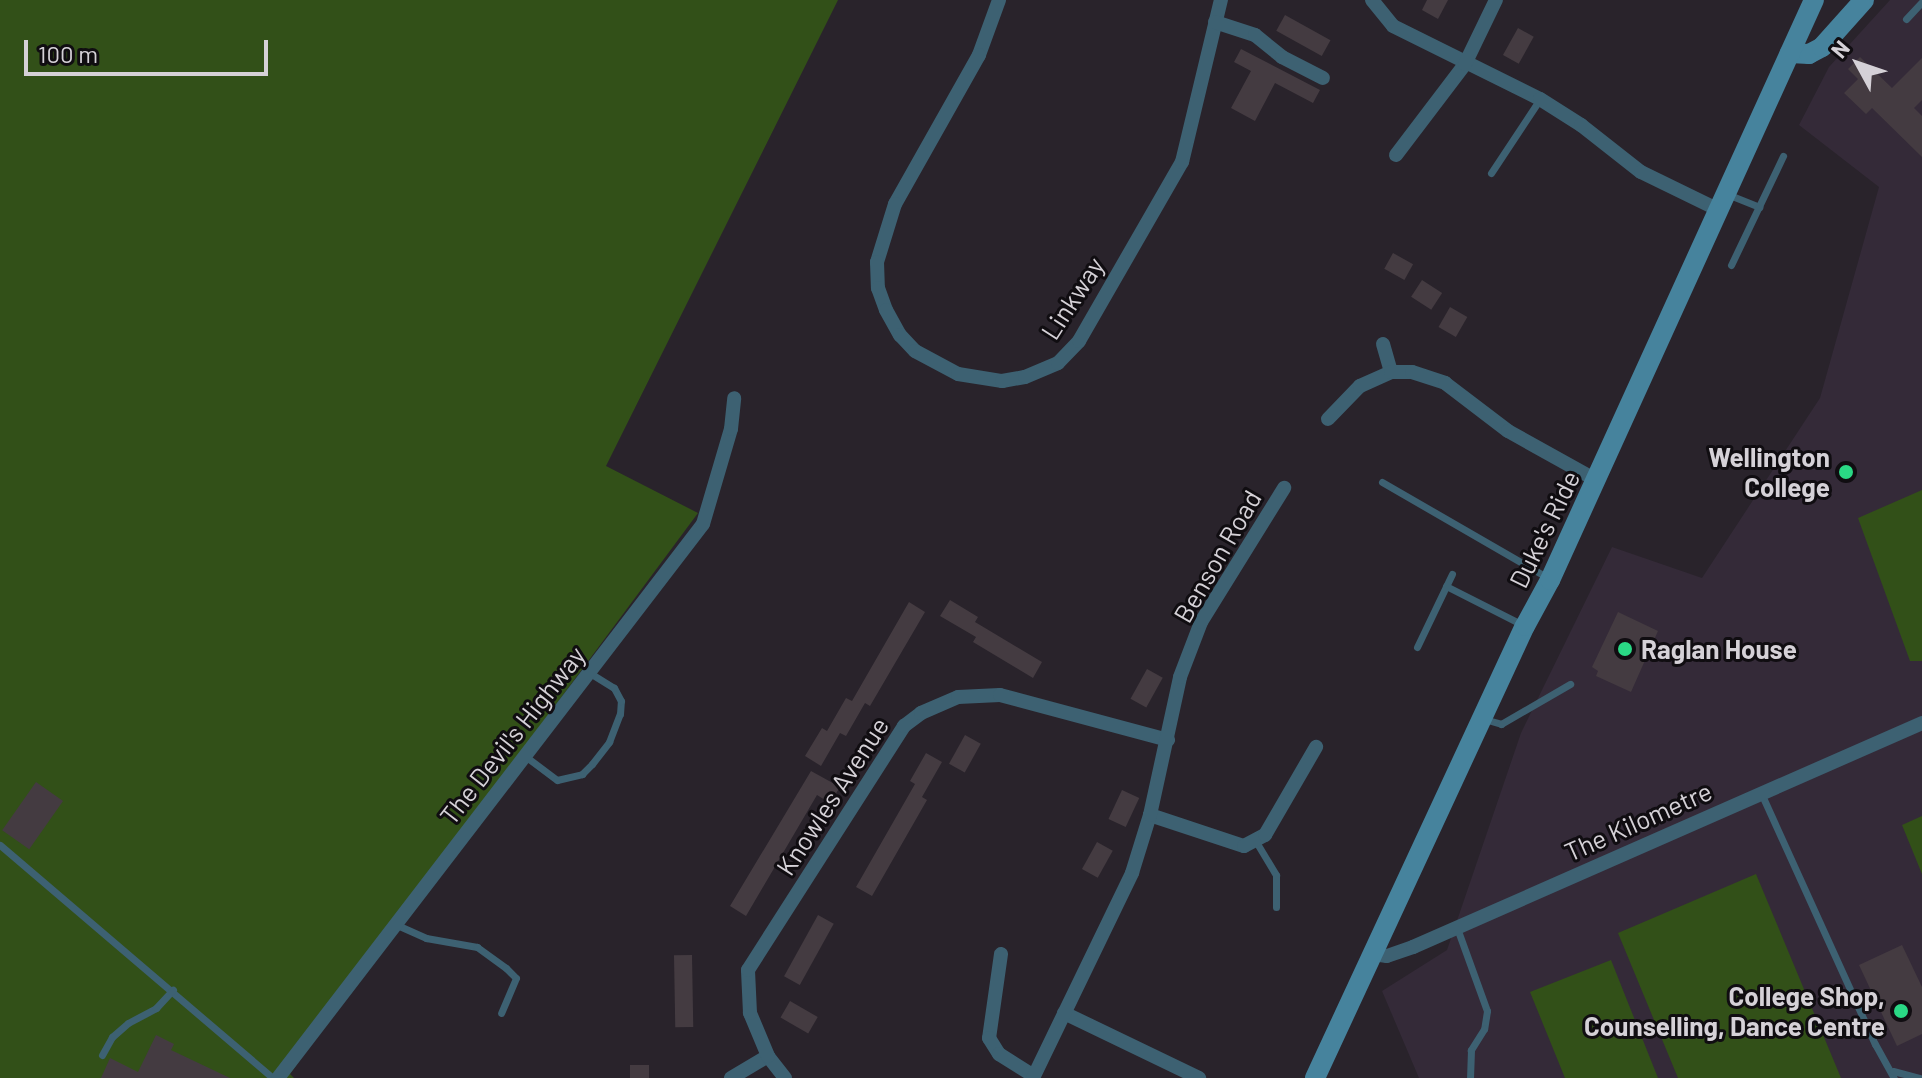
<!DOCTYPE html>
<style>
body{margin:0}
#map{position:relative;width:1922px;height:1078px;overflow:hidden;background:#29232b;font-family:Barlow,sans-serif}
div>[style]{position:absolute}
.built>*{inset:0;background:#342a38}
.green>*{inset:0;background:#325018}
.building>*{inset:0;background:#443b41;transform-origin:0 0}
.lane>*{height:7px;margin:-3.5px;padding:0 3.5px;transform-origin:3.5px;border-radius:3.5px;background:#3d6172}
.street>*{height:14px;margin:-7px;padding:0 7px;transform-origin:7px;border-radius:7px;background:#3d6172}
.secondary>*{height:20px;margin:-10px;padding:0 10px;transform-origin:10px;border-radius:10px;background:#46839d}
.dots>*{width:22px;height:22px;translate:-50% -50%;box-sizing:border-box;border:4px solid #100d11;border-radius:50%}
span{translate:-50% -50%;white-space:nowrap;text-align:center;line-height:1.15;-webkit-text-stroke:6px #100d11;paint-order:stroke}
.street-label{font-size:26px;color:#d5d1d7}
.poi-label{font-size:26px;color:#d5d1d7;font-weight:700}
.right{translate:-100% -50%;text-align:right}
.left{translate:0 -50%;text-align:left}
.north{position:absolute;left:1818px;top:24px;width:80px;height:80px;-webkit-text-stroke:6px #100d11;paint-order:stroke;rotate:310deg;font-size:22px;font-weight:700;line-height:32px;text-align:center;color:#d5d1d7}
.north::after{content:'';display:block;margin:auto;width:28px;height:36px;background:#d5d1d7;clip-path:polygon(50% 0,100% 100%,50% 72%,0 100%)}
.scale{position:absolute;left:24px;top:40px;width:244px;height:36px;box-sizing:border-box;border:4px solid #d5d1d7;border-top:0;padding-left:10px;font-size:24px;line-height:28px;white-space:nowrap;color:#d5d1d7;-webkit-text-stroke:6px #100d11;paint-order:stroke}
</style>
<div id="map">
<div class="built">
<i style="clip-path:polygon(1890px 0,1922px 0,1922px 1078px,1419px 1078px,1382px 991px,1447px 950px,1521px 733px,1612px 547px,1702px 578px,1820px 398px,1879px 187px,1799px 125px,1829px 67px)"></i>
</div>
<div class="green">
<i style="clip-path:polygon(0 0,838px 0,606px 466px,698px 513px,422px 885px,290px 1074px,294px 1078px,0 1078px)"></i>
<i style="clip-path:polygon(1922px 490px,1922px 661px,1910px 661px,1858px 518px)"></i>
<i style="clip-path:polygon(1922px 816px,1922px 874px,1902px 825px)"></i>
<i style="clip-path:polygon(1756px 874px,1841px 1078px,1678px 1078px,1618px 933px)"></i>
<i style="clip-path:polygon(1611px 960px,1658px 1078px,1565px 1078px,1530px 992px)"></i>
</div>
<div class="building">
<i style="clip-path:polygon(1427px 0,1448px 0,1438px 19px,1422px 10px)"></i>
<i style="left:1285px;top:15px;width:52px;height:18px;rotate:29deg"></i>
<i style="left:1518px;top:28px;width:18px;height:31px;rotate:29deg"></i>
<i style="clip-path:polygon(1241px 49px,1320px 90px,1313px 103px,1275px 83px,1255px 121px,1231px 108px,1251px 71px,1234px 62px)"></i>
<i style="clip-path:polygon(1860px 57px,1892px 88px,1922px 58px,1922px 100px,1914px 108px,1922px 116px,1922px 157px,1872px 108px,1866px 114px,1844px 93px,1858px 79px,1848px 69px)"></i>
<i style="left:1393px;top:253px;width:23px;height:18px;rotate:29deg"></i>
<i style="left:1422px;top:280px;width:24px;height:20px;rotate:33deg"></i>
<i style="left:1450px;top:307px;width:20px;height:23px;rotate:30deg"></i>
<i style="clip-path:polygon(950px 600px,978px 617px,975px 622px,1042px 662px,1033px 678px,973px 642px,976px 637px,940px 616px)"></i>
<i style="clip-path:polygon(909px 602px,925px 612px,870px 706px,865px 703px,846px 736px,840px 733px,821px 766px,805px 756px,822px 728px,827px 731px,846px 698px,852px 701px)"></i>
<i style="clip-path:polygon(1618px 612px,1658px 631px,1631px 692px,1596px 676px,1598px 671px,1592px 667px)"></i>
<i style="left:1147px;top:669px;width:18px;height:34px;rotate:29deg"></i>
<i style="left:965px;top:735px;width:18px;height:33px;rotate:29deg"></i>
<i style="clip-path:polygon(926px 753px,942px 762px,922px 797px,927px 800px,872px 896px,856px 887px,915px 784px,910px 781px)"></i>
<i style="clip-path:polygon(811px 771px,840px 787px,830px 803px,817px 795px,746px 916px,730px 906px)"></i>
<i style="left:36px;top:782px;width:33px;height:59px;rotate:35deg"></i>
<i style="left:1122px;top:790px;width:19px;height:32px;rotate:25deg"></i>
<i style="left:1097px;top:842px;width:18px;height:31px;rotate:29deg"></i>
<i style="left:818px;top:915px;width:18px;height:70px;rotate:29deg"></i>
<i style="clip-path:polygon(1902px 945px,1922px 987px,1922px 1034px,1897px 1046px,1859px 965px)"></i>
<i style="left:692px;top:955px;width:72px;height:18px;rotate:89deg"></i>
<i style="left:790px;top:1001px;width:32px;height:19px;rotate:30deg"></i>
<i style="clip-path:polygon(156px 1035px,174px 1044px,171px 1050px,230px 1078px,101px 1078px,110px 1058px,138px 1072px)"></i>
<i style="left:630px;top:1065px;width:19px;height:13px"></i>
</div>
<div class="lane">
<i style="left:1906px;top:19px;width:23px;rotate:-47deg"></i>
<i style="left:1491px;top:173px;width:89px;rotate:-56.5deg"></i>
<i style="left:1727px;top:194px;width:35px;rotate:22deg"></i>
<i style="left:1731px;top:265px;width:121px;rotate:-64.5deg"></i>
<i style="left:1382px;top:482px;width:194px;rotate:30deg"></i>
<i style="left:1446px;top:586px;width:86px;rotate:26.9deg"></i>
<i style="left:1417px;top:647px;width:81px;rotate:-64.4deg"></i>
<i style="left:1484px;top:719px;width:18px;rotate:16deg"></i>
<i style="left:1501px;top:724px;width:80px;rotate:-30.1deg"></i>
<i style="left:525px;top:756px;width:40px;rotate:37deg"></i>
<i style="left:557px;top:780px;width:26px;rotate:-13deg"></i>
<i style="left:582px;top:774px;width:14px;rotate:-45deg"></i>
<i style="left:592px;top:764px;width:28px;rotate:-52deg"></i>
<i style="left:609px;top:742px;width:30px;rotate:-69deg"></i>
<i style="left:620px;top:714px;width:13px;rotate:-86deg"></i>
<i style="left:621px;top:701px;width:15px;rotate:-118deg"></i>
<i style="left:614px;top:688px;width:28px;rotate:-148deg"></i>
<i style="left:1761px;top:793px;width:276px;rotate:65.6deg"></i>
<i style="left:1875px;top:1044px;width:39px;rotate:61deg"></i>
<i style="left:1255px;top:840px;width:41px;rotate:59deg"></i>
<i style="left:1276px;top:875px;width:32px;rotate:90deg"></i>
<i style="left:0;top:845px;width:359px;rotate:40.5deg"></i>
<i style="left:397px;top:925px;width:32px;rotate:24deg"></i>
<i style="left:426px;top:938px;width:52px;rotate:10deg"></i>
<i style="left:477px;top:947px;width:36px;rotate:36deg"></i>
<i style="left:506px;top:968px;width:14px;rotate:45deg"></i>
<i style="left:516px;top:978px;width:38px;rotate:113deg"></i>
<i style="left:1457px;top:928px;width:88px;rotate:70.1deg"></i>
<i style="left:1487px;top:1011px;width:18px;rotate:99deg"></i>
<i style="left:1484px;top:1029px;width:25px;rotate:122deg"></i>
<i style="left:1471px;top:1050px;width:28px;rotate:92deg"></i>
<i style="left:102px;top:1055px;width:21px;rotate:-61deg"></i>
<i style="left:112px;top:1037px;width:21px;rotate:-41deg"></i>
<i style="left:128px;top:1023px;width:32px;rotate:-28deg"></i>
<i style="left:156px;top:1008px;width:25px;rotate:-47deg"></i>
<i style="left:1893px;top:1071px;width:28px;rotate:15deg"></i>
</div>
<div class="street">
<i style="left:999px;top:0;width:59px;rotate:110deg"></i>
<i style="left:979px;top:55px;width:171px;rotate:119.4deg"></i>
<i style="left:895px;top:204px;width:61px;rotate:107.2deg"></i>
<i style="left:877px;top:262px;width:26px;rotate:88deg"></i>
<i style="left:878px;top:288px;width:23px;rotate:70deg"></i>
<i style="left:886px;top:310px;width:29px;rotate:61deg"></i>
<i style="left:900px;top:335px;width:22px;rotate:47deg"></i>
<i style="left:915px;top:351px;width:49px;rotate:28.1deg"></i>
<i style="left:958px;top:374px;width:45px;rotate:9deg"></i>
<i style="left:1002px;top:381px;width:23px;rotate:-10deg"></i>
<i style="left:1025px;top:377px;width:36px;rotate:-23deg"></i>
<i style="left:1058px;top:363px;width:30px;rotate:-46deg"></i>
<i style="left:1079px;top:341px;width:207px;rotate:-60.1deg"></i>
<i style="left:1182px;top:162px;width:167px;rotate:-76.5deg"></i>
<i style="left:1372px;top:0;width:33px;rotate:51deg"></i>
<i style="left:1393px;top:26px;width:164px;rotate:26.4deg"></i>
<i style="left:1540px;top:99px;width:49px;rotate:32.4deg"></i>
<i style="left:1581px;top:125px;width:76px;rotate:38.1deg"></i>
<i style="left:1641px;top:172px;width:85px;rotate:26deg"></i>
<i style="left:1215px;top:22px;width:42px;rotate:18deg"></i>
<i style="left:1255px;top:35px;width:35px;rotate:39deg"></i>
<i style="left:1282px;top:57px;width:46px;rotate:27.1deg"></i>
<i style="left:1396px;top:155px;width:114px;rotate:-52.8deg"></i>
<i style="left:1465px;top:64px;width:71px;rotate:-64.2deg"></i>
<i style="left:1383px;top:344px;width:29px;rotate:74deg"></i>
<i style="left:1328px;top:419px;width:46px;rotate:-45.9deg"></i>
<i style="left:1360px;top:386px;width:34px;rotate:-24deg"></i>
<i style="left:1391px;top:372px;width:21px"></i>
<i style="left:1412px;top:372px;width:35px;rotate:18deg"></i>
<i style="left:1445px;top:383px;width:79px;rotate:37.3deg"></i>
<i style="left:1508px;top:431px;width:101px;rotate:29.1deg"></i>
<i style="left:1150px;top:815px;width:99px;rotate:18.3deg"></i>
<i style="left:1244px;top:846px;width:24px;rotate:-28deg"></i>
<i style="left:1265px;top:835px;width:102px;rotate:-59.9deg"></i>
<i style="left:1001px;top:954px;width:85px;rotate:98.1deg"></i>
<i style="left:989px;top:1038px;width:19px;rotate:58deg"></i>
<i style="left:999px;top:1054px;width:41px;rotate:32.2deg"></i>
<i style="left:1373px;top:954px;width:14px;rotate:8deg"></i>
<i style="left:1387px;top:956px;width:28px;rotate:-19deg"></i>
<i style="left:1413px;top:947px;width:556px;rotate:-23.75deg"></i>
<i style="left:1064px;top:1013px;width:150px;rotate:25.7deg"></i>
<i style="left:278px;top:1078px;width:698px;rotate:-52.51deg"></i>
<i style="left:703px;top:524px;width:99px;rotate:-73.6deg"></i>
<i style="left:731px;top:429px;width:31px;rotate:-84deg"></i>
<i style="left:731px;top:1078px;width:43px;rotate:-30.7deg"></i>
<i style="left:785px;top:1078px;width:28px;rotate:-128deg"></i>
<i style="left:768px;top:1056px;width:47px;rotate:-112.7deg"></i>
<i style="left:750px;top:1013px;width:43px;rotate:-92.7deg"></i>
<i style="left:748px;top:970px;width:290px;rotate:-57.4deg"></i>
<i style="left:904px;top:726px;width:21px;rotate:-37deg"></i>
<i style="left:921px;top:713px;width:40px;rotate:-23.4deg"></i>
<i style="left:958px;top:697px;width:42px;rotate:-2.7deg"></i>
<i style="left:1000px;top:695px;width:174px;rotate:15deg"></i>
<i style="left:1033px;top:1078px;width:228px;rotate:-64.2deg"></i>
<i style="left:1132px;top:873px;width:61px;rotate:-72.8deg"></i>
<i style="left:1150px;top:815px;width:141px;rotate:-77.7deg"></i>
<i style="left:1180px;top:677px;width:59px;rotate:-69.1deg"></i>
<i style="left:1201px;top:622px;width:158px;rotate:-58.2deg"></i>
</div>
<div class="secondary">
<i style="left:1790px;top:53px;width:19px;rotate:3deg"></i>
<i style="left:1809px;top:54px;width:15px;rotate:-28deg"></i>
<i style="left:1822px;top:47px;width:63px;rotate:-48.2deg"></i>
<i style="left:1315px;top:1078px;width:498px;rotate:-65.1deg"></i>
<i style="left:1525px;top:626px;width:52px;rotate:-61.5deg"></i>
<i style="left:1550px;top:580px;width:637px;rotate:-65.53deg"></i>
</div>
<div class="dots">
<i style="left:1846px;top:472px;background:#2ad885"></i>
<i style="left:1625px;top:649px;background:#2ad885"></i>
<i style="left:1901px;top:1011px;background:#2ad885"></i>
</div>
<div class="street-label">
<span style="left:1072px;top:298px;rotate:-57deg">Linkway</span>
<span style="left:1544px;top:529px;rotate:-64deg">Duke's Ride</span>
<span style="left:1217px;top:556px;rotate:-60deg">Benson Road</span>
<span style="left:512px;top:735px;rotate:-52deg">The Devil's Highway</span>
<span style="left:832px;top:796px;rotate:-57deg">Knowles Avenue</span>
<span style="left:1638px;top:821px;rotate:-24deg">The Kilometre</span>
</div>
<div class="poi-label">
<span class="right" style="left:1830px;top:472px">Wellington<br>College</span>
<span class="left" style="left:1641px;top:649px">Raglan House</span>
<span class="right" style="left:1885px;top:1011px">College Shop,<br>Counselling, Dance Centre</span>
</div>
<div class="north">N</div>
<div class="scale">100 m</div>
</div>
